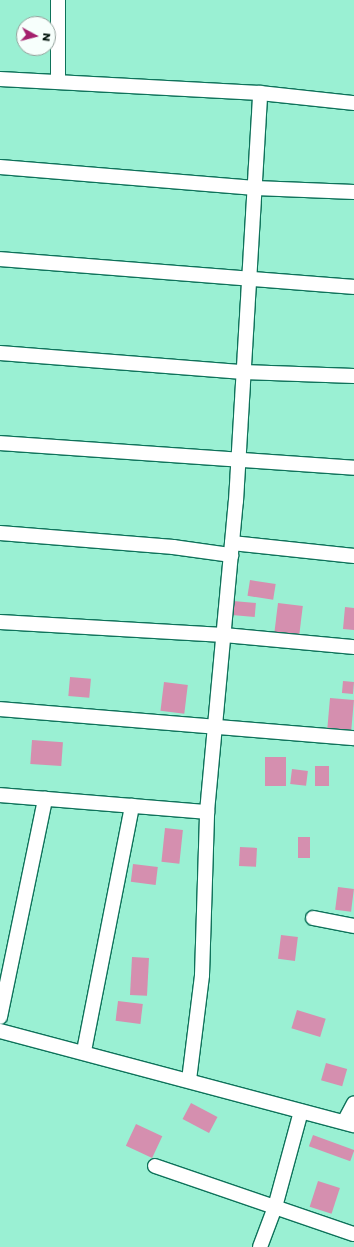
<!DOCTYPE html>
<style>
body{margin:0}
#map{position:relative;width:354px;height:1247px;overflow:hidden;background:#9af0d3;font-family:Poppins,sans-serif}
div>[style]{position:absolute}
.building>*{inset:0;background:#d58faf;transform-origin:0 0}
.roads{filter:drop-shadow(1px 0 #0e725a) drop-shadow(-1px 0 #0e725a) drop-shadow(0 1px #0e725a) drop-shadow(0 -1px #0e725a)}
.street>*{height:14px;margin:-7px;padding:0 7px;transform-origin:7px;border-radius:7px;background:#fff}
span{translate:-50% -50%;white-space:nowrap;text-align:center;line-height:1.15;-webkit-text-stroke:3px #f7fffc;paint-order:stroke}
.north{position:absolute;left:16px;top:16px;width:40px;height:40px;box-sizing:border-box;background:#f7fffc;border:1px solid #94a09b;border-radius:50%;rotate:97deg;font-size:11px;font-weight:700;line-height:16px;text-align:center;color:#00120a}
.north::after{content:'';display:block;margin:auto;width:14px;height:18px;background:#a4206d;clip-path:polygon(50% 0,100% 100%,50% 72%,0 100%)}
</style>
<div id="map">
<div class="building">
<i style="left:250px;top:580px;width:26px;height:16px;rotate:9deg"></i>
<i style="left:233px;top:601px;width:23px;height:14px;rotate:5deg"></i>
<i style="left:278px;top:603px;width:25px;height:33px;rotate:7deg"></i>
<i style="clip-path:polygon(345px 607px,354px 608px,354px 630px,343px 629px)"></i>
<i style="left:70px;top:677px;width:21px;height:19px;rotate:5deg"></i>
<i style="left:343px;top:681px;width:11px;height:12px;rotate:5deg"></i>
<i style="left:164px;top:682px;width:24px;height:29px;rotate:7deg"></i>
<i style="left:330px;top:698px;width:24px;height:30px;rotate:5deg"></i>
<i style="left:32px;top:740px;width:31px;height:24px;rotate:4deg"></i>
<i style="left:265px;top:757px;width:21px;height:29px"></i>
<i style="left:315px;top:766px;width:14px;height:20px"></i>
<i style="left:292px;top:769px;width:16px;height:15px;rotate:7deg"></i>
<i style="left:165px;top:828px;width:18px;height:34px;rotate:6deg"></i>
<i style="left:298px;top:837px;width:12px;height:21px"></i>
<i style="left:240px;top:847px;width:17px;height:19px;rotate:3deg"></i>
<i style="left:133px;top:864px;width:25px;height:18px;rotate:7deg"></i>
<i style="left:338px;top:887px;width:16px;height:23px;rotate:7deg"></i>
<i style="left:281px;top:935px;width:17px;height:24px;rotate:7deg"></i>
<i style="left:132px;top:957px;width:17px;height:38px;rotate:3deg"></i>
<i style="left:118px;top:1001px;width:25px;height:20px;rotate:7deg"></i>
<i style="left:297px;top:1010px;width:30px;height:19px;rotate:17deg"></i>
<i style="left:326px;top:1063px;width:22px;height:18px;rotate:16deg"></i>
<i style="left:191px;top:1103px;width:30px;height:18px;rotate:28deg"></i>
<i style="left:136px;top:1124px;width:29px;height:24px;rotate:25deg"></i>
<i style="left:313px;top:1135px;width:44px;height:12px;rotate:20deg"></i>
<i style="left:318px;top:1181px;width:23px;height:27px;rotate:18deg"></i>
</div>
<div class="roads">
<div class="street">
<i style="left:0;top:79px;width:260px;rotate:3.1deg"></i>
<i style="left:260px;top:93px;width:95px;rotate:6.1deg"></i>
<i style="left:58px;top:82px;width:82px;rotate:-90deg"></i>
<i style="left:0;top:167px;width:256px;rotate:4.7deg"></i>
<i style="left:255px;top:188px;width:99px;rotate:2.3deg"></i>
<i style="left:0;top:259px;width:355px;rotate:4.5deg"></i>
<i style="left:0;top:353px;width:244px;rotate:4.5deg"></i>
<i style="left:243px;top:372px;width:111px;rotate:2.1deg"></i>
<i style="left:0;top:443px;width:355px;rotate:4deg"></i>
<i style="left:0;top:533px;width:174px;rotate:4.6deg"></i>
<i style="left:173px;top:547px;width:59px;rotate:7.9deg"></i>
<i style="left:232px;top:543px;width:123px;rotate:6.1deg"></i>
<i style="left:0;top:622px;width:224px;rotate:3.3deg"></i>
<i style="left:224px;top:635px;width:131px;rotate:5.3deg"></i>
<i style="left:0;top:709px;width:355px;rotate:4.7deg"></i>
<i style="left:0;top:795px;width:208px;rotate:4.7deg"></i>
<i style="left:313px;top:918px;width:42px;rotate:11deg"></i>
<i style="left:0;top:1017px;width:223px;rotate:-78.3deg"></i>
<i style="left:0;top:1031px;width:366px;rotate:14.9deg"></i>
<i style="left:84px;top:1051px;width:250px;rotate:-78.9deg"></i>
<i style="left:189px;top:1080px;width:106px;rotate:-82.9deg"></i>
<i style="left:202px;top:975px;width:163px;rotate:-88.2deg"></i>
<i style="left:207px;top:812px;width:312px;rotate:-84.7deg"></i>
<i style="left:236px;top:501px;width:409px;rotate:-86.6deg"></i>
<i style="left:344px;top:1122px;width:21px;rotate:-62deg"></i>
<i style="left:155px;top:1166px;width:210px;rotate:18.9deg"></i>
<i style="left:260px;top:1247px;width:43px;rotate:-69.4deg"></i>
<i style="left:275px;top:1207px;width:99px;rotate:-74.8deg"></i>
</div>
</div>
<div class="north">N</div>
</div>
